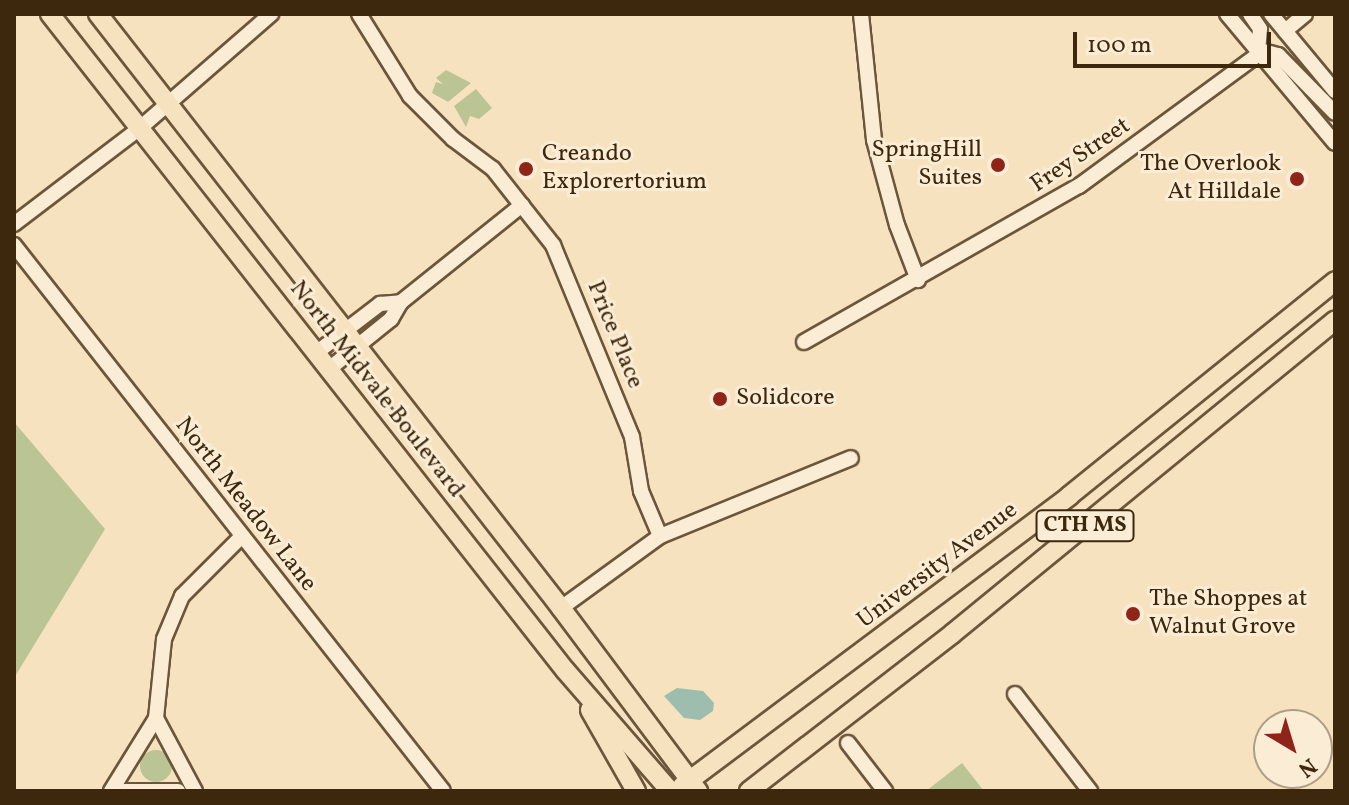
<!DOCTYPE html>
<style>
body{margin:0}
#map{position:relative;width:1349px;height:805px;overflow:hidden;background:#f7e2bf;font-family:Vollkorn,serif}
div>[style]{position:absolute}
.green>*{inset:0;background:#bac494}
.round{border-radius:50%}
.water>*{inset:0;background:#9dbeaf}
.roads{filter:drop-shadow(2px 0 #6c563a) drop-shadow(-2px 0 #6c563a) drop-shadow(0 2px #6c563a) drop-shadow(0 -2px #6c563a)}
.minor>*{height:14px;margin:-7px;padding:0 7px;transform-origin:7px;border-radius:7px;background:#faecd5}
.major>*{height:18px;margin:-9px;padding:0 9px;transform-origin:9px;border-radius:9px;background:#f7e2bf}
.dots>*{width:22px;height:22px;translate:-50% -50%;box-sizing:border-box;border:4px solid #faecd5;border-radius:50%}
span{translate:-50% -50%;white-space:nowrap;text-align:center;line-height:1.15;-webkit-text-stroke:6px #faecd5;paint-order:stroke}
.shield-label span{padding:2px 6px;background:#faecd5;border:2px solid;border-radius:6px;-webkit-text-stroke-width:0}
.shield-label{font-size:22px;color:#3d280e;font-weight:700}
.poi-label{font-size:24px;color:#3d280e}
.right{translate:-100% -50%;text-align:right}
.left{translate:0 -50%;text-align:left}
.street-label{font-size:24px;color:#3d280e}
.frame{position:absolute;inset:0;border:16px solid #3d280e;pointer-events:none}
.north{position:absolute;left:1253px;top:709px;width:80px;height:80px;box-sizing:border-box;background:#faecd5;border:2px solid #ae9e85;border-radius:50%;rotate:142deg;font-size:22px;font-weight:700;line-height:32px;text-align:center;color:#3d280e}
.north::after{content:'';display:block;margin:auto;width:28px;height:36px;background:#8f2418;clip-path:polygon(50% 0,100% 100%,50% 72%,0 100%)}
.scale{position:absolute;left:1073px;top:32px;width:198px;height:36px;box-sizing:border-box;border:4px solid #3d280e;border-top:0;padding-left:10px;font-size:24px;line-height:28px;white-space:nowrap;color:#3d280e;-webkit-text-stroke:6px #faecd5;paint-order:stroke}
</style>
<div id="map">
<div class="green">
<i style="clip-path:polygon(446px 70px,471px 83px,448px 102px,432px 93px,436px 82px,443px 84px,436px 78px)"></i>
<i style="clip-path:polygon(476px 89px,492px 108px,479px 119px,470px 116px,466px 127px,454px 106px)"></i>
<i style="clip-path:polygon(14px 422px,105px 529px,14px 678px)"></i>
<i class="round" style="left:140px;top:750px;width:32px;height:32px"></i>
<i style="clip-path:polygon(962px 763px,984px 791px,926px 791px)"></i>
</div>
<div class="water">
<i style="clip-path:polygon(677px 688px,703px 691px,714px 703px,713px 711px,700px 720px,684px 718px,664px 696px)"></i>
</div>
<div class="roads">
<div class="minor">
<i style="left:359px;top:14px;width:97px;rotate:58.1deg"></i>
<i style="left:410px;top:96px;width:61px;rotate:45deg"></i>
<i style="left:453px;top:139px;width:50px;rotate:36.9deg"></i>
<i style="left:493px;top:169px;width:97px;rotate:51.7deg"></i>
<i style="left:553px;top:245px;width:208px;rotate:67.6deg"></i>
<i style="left:632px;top:437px;width:55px;rotate:80.5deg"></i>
<i style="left:641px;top:491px;width:49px;rotate:67.1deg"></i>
<i style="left:861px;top:14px;width:127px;rotate:84.1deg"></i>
<i style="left:874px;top:140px;width:88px;rotate:74.9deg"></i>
<i style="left:897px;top:225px;width:59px;rotate:69.1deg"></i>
<i style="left:1227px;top:14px;width:168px;rotate:50.1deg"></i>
<i style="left:1250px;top:14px;width:18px;rotate:56deg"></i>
<i style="left:1260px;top:29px;width:24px;rotate:95deg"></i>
<i style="left:1271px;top:14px;width:100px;rotate:50.3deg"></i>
<i style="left:1285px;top:31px;width:26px;rotate:-40deg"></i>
<i style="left:14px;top:224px;width:158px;rotate:-37.3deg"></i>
<i style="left:140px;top:128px;width:174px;rotate:-41deg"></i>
<i style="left:14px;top:245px;width:694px;rotate:51.84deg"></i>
<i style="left:804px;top:342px;width:316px;rotate:-29.6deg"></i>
<i style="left:1079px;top:186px;width:228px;rotate:-36.3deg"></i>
<i style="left:1263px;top:51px;width:16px;rotate:15deg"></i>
<i style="left:1278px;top:55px;width:81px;rotate:45.5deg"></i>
<i style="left:316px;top:353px;width:81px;rotate:-37.4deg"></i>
<i style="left:380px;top:304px;width:21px;rotate:-5deg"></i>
<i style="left:329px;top:369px;width:80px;rotate:-38.9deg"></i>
<i style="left:391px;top:319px;width:20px;rotate:-60deg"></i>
<i style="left:401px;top:302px;width:155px;rotate:-38.7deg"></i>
<i style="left:561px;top:608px;width:122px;rotate:-36deg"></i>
<i style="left:660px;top:536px;width:206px;rotate:-22.2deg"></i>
<i style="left:1015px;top:694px;width:123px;rotate:52.3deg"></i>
<i style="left:156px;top:718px;width:83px;rotate:61.9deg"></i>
<i style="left:848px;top:743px;width:61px;rotate:52.4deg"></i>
<i style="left:111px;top:791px;width:86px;rotate:-58.3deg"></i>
<i style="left:156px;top:718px;width:79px;rotate:-84.2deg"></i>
<i style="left:164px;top:639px;width:47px;rotate:-67.3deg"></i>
<i style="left:182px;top:596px;width:85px;rotate:-45deg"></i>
<i style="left:124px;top:791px;width:54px"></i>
</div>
<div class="major">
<i style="left:50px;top:14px;width:834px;rotate:51.87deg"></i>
<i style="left:565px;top:670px;width:160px;rotate:49deg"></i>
<i style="left:98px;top:14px;width:753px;rotate:52.06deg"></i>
<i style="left:561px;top:608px;width:229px;rotate:53.2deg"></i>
<i style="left:590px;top:710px;width:93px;rotate:60.4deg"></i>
<i style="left:682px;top:786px;width:484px;rotate:-36.8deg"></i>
<i style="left:1069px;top:496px;width:342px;rotate:-38.9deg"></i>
<i style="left:749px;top:791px;width:257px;rotate:-37.7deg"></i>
<i style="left:952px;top:634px;width:495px;rotate:-39.3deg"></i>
</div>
</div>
<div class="dots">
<i style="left:998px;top:165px;background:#8f2418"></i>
<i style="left:526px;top:169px;background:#8f2418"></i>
<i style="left:1297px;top:179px;background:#8f2418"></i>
<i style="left:720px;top:399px;background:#8f2418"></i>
<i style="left:1133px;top:614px;background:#8f2418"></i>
</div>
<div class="shield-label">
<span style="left:1085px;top:526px">CTH MS</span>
</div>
<div class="poi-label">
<span class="right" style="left:982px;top:165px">SpringHill<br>Suites</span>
<span class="left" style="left:542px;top:169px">Creando<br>Explorertorium</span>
<span class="right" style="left:1281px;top:179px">The Overlook<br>At Hilldale</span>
<span class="left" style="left:736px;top:399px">Solidcore</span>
<span class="left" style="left:1149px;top:614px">The Shoppes at<br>Walnut Grove</span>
</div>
<div class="street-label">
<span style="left:1081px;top:156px;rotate:-34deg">Frey Street</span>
<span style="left:614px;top:335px;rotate:68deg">Price Place</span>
<span style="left:376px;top:390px;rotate:52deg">North Midvale Boulevard</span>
<span style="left:245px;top:505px;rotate:52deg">North Meadow Lane</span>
<span style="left:938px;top:566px;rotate:-37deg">University Avenue</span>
</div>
<div class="frame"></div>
<div class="north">N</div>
<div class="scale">100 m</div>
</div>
